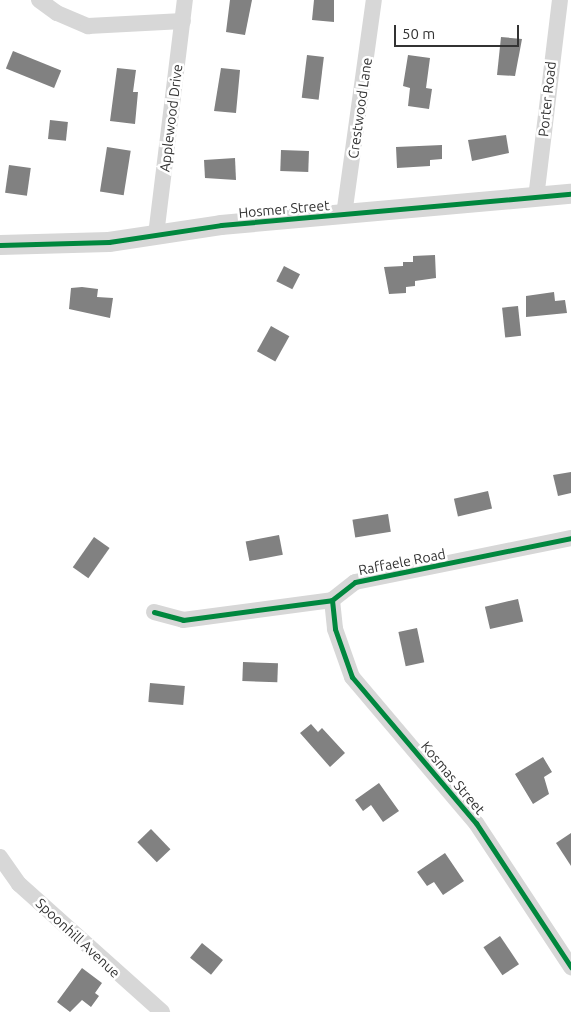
<!DOCTYPE html>
<style>
body{margin:0}
#map{position:relative;width:571px;height:1012px;overflow:hidden;background:#fff;font-family:Ubuntu,sans-serif}
div>[style]{position:absolute}
.building>*{inset:0;background:#818181;transform-origin:0 0}
.minor>*{height:16px;margin:-8px;padding:0 8px;transform-origin:8px;border-radius:8px;background:#d7d7d7}
.tertiary>*{height:20px;margin:-10px;padding:0 10px;transform-origin:10px;border-radius:10px;background:#d7d7d7}
.cycleway>*{height:5px;margin:-2.5px;padding:0 2.5px;transform-origin:2.5px;border-radius:2.5px;background:#00873e}
span{translate:-50% -50%;white-space:nowrap;text-align:center;line-height:1.15;-webkit-text-stroke:5px #fff;paint-order:stroke}
.street-label{font-size:14px;color:#333}
.scale{position:absolute;left:394px;top:25px;width:125px;height:22px;box-sizing:border-box;border:2px solid #333;border-top:0;padding-left:6px;font-size:15px;line-height:18px;white-space:nowrap;color:#333;-webkit-text-stroke:4px #fff;paint-order:stroke}
</style>
<div id="map">
<div class="building">
<i style="clip-path:polygon(230px 0,252px 0,245px 35px,226px 32px)"></i>
<i style="clip-path:polygon(314px 0,334px 0,334px 22px,312px 20px)"></i>
<i style="clip-path:polygon(501px 37px,522px 39px,515px 76px,497px 75px)"></i>
<i style="left:13px;top:51px;width:52px;height:19px;rotate:22deg"></i>
<i style="left:307px;top:55px;width:17px;height:43px;rotate:7deg"></i>
<i style="clip-path:polygon(408px 55px,430px 58px,426px 88px,432px 89px,429px 109px,408px 106px,410px 88px,403px 86px)"></i>
<i style="clip-path:polygon(117px 68px,136px 70px,133px 92px,138px 92px,135px 124px,110px 121px)"></i>
<i style="clip-path:polygon(221px 68px,240px 70px,236px 113px,214px 111px)"></i>
<i style="left:50px;top:120px;width:18px;height:19px;rotate:6deg"></i>
<i style="clip-path:polygon(506px 135px,509px 153px,472px 161px,468px 140px)"></i>
<i style="clip-path:polygon(442px 145px,442px 159px,430px 160px,430px 166px,397px 168px,396px 147px)"></i>
<i style="left:107px;top:147px;width:24px;height:45px;rotate:9deg"></i>
<i style="left:281px;top:150px;width:28px;height:21px;rotate:2deg"></i>
<i style="clip-path:polygon(235px 158px,236px 180px,205px 178px,204px 160px)"></i>
<i style="left:9px;top:165px;width:22px;height:28px;rotate:8deg"></i>
<i style="clip-path:polygon(435px 255px,436px 278px,415px 281px,415px 286px,406px 287px,406px 293px,389px 294px,384px 267px,403px 266px,403px 262px,413px 262px,413px 256px)"></i>
<i style="left:284px;top:266px;width:18px;height:17px;rotate:27deg"></i>
<i style="clip-path:polygon(82px 287px,98px 289px,97px 297px,113px 298px,110px 318px,69px 309px,71px 288px)"></i>
<i style="clip-path:polygon(554px 292px,555px 301px,565px 300px,567px 313px,526px 317px,526px 296px)"></i>
<i style="left:518px;top:306px;width:30px;height:16px;rotate:84deg"></i>
<i style="left:271px;top:326px;width:21px;height:29px;rotate:29deg"></i>
<i style="clip-path:polygon(571px 472px,571px 493px,558px 496px,553px 475px)"></i>
<i style="left:488px;top:491px;width:18px;height:35px;rotate:77deg"></i>
<i style="left:388px;top:514px;width:18px;height:36px;rotate:81deg"></i>
<i style="left:279px;top:535px;width:20px;height:34px;rotate:79deg"></i>
<i style="left:94px;top:537px;width:19px;height:37px;rotate:35deg"></i>
<i style="left:518px;top:599px;width:23px;height:34px;rotate:77deg"></i>
<i style="left:417px;top:628px;width:35px;height:19px;rotate:78deg"></i>
<i style="left:243px;top:662px;width:35px;height:19px;rotate:2deg"></i>
<i style="left:150px;top:683px;width:35px;height:19px;rotate:5deg"></i>
<i style="clip-path:polygon(311px 724px,318px 732px,322px 728px,345px 753px,330px 767px,300px 733px)"></i>
<i style="clip-path:polygon(543px 757px,552px 772px,544px 777px,549px 794px,533px 804px,515px 774px)"></i>
<i style="clip-path:polygon(379px 783px,399px 811px,383px 822px,371px 805px,363px 811px,355px 800px)"></i>
<i style="left:151px;top:829px;width:28px;height:19px;rotate:46deg"></i>
<i style="clip-path:polygon(571px 833px,571px 866px,556px 843px)"></i>
<i style="clip-path:polygon(445px 853px,464px 881px,443px 895px,434px 882px,427px 886px,417px 872px)"></i>
<i style="left:500px;top:936px;width:34px;height:20px;rotate:56deg"></i>
<i style="left:202px;top:943px;width:27px;height:19px;rotate:39deg"></i>
<i style="clip-path:polygon(82px 968px,102px 983px,95px 993px,99px 996px,91px 1007px,82px 1000px,70px 1012px,57px 1002px)"></i>
</div>
<div class="minor">
<i style="left:39px;top:0;width:22px;rotate:36deg"></i>
<i style="left:57px;top:13px;width:34px;rotate:23deg"></i>
<i style="left:88px;top:26px;width:95px;rotate:-3deg"></i>
<i style="left:536px;top:198px;width:199px;rotate:-83.1deg"></i>
<i style="left:344px;top:215px;width:217px;rotate:-82.1deg"></i>
<i style="left:156px;top:235px;width:237px;rotate:-83deg"></i>
<i style="left:332px;top:600px;width:29px;rotate:84deg"></i>
<i style="left:335px;top:629px;width:51px;rotate:70.5deg"></i>
<i style="left:352px;top:677px;width:192px;rotate:49.7deg"></i>
<i style="left:476px;top:823px;width:173px;rotate:56.6deg"></i>
<i style="left:154px;top:612px;width:30px;rotate:15deg"></i>
<i style="left:183px;top:620px;width:150px;rotate:-7.6deg"></i>
<i style="left:332px;top:600px;width:29px;rotate:-38deg"></i>
<i style="left:355px;top:582px;width:220px;rotate:-11.5deg"></i>
<i style="left:0;top:857px;width:33px;rotate:55deg"></i>
<i style="left:19px;top:884px;width:192px;rotate:41.8deg"></i>
</div>
<div class="tertiary">
<i style="left:0;top:245px;width:109px;rotate:-1.6deg"></i>
<i style="left:109px;top:242px;width:113px;rotate:-8.6deg"></i>
<i style="left:221px;top:225px;width:351px;rotate:-5.1deg"></i>
</div>
<div class="cycleway">
<i style="left:0;top:245px;width:109px;rotate:-1.6deg"></i>
<i style="left:109px;top:242px;width:113px;rotate:-8.6deg"></i>
<i style="left:221px;top:225px;width:351px;rotate:-5.1deg"></i>
<i style="left:332px;top:600px;width:29px;rotate:84deg"></i>
<i style="left:335px;top:629px;width:51px;rotate:70.5deg"></i>
<i style="left:352px;top:677px;width:192px;rotate:49.7deg"></i>
<i style="left:476px;top:823px;width:173px;rotate:56.6deg"></i>
<i style="left:154px;top:612px;width:30px;rotate:15deg"></i>
<i style="left:183px;top:620px;width:150px;rotate:-7.6deg"></i>
<i style="left:332px;top:600px;width:29px;rotate:-38deg"></i>
<i style="left:355px;top:582px;width:220px;rotate:-11.5deg"></i>
</div>
<div class="street-label">
<span style="left:547px;top:99px;rotate:-84deg">Porter Road</span>
<span style="left:360px;top:108px;rotate:-82deg">Crestwood Lane</span>
<span style="left:171px;top:118px;rotate:-83deg">Applewood Drive</span>
<span style="left:284px;top:209px;rotate:-5deg">Hosmer Street</span>
<span style="left:402px;top:562px;rotate:-11deg">Raffaele Road</span>
<span style="left:453px;top:778px;rotate:50deg">Kosmas Street</span>
<span style="left:78px;top:938px;rotate:43deg">Spoonhill Avenue</span>
</div>
<div class="scale">50 m</div>
</div>
